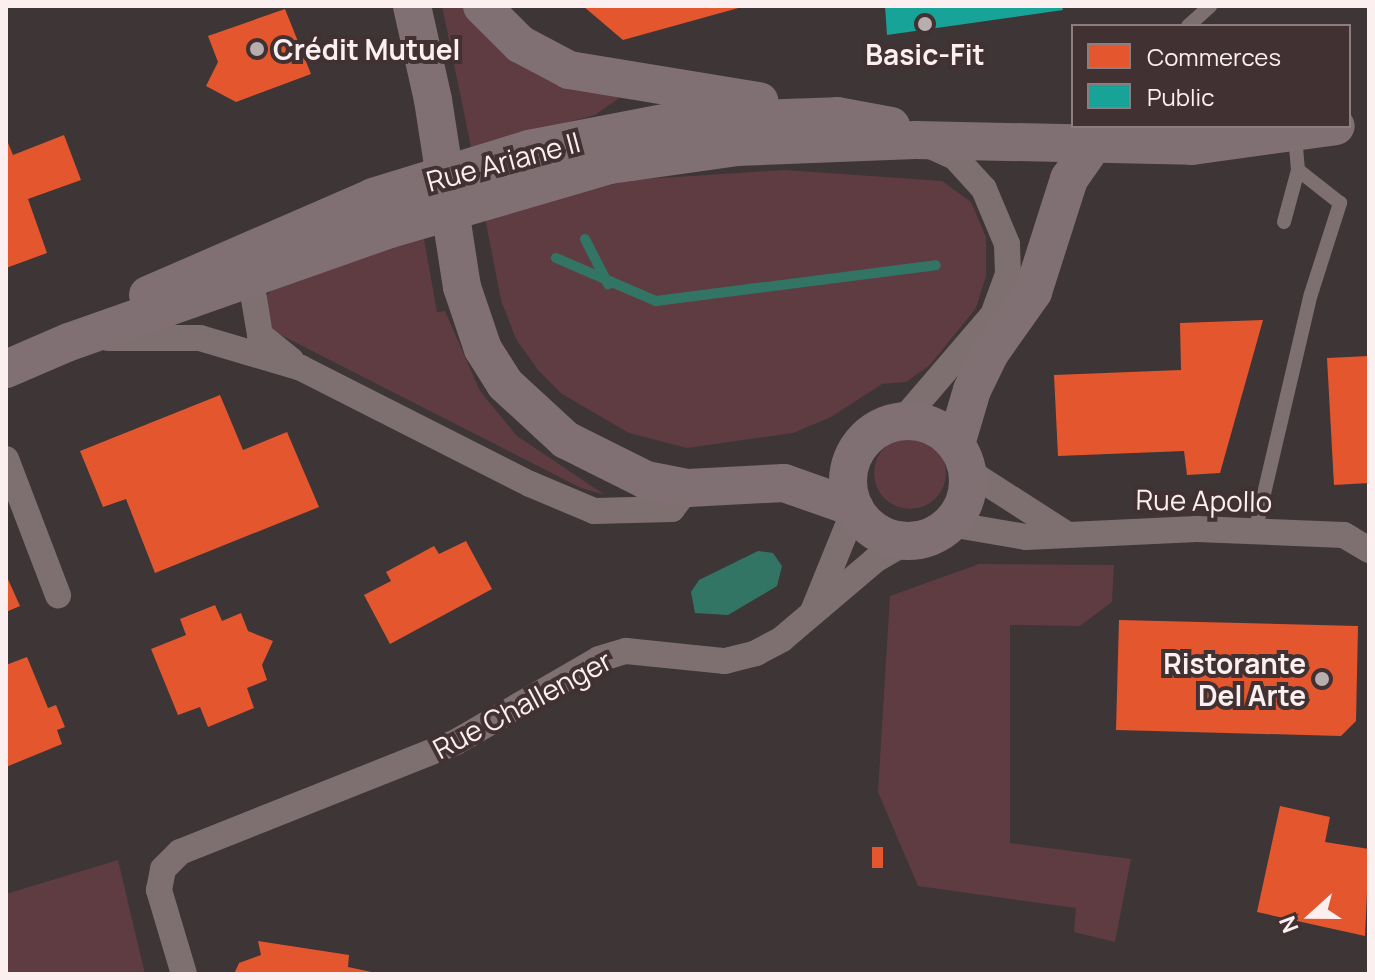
<!DOCTYPE html>
<meta charset="utf-8">
<style>
body{margin:0}
#map{position:relative;width:1375px;height:980px;overflow:hidden;background:#3e3536;font-family:Manrope,sans-serif}
div>[style]{position:absolute}
.green>*{inset:0;background:#5e3c41}
.round{border-radius:50%}
.water>*{inset:0;background:#337564}
.shops>*{inset:0;background:#e4572e;transform-origin:0 0}
.public>*{inset:0;background:#17a398}
.stream>*{height:10px;margin:-5px;padding:0 5px;transform-origin:5px;border-radius:5px;background:#337564}
.lane>*{height:14px;margin:-7px;padding:0 7px;transform-origin:7px;border-radius:7px;background:#7e6f71}
.street>*{height:26px;margin:-13px;padding:0 13px;transform-origin:13px;border-radius:13px;background:#7e6f71}
.secondary>*{height:38px;margin:-19px;padding:0 19px;transform-origin:19px;border-radius:19px;background:#817073}
.secondary>.ring{margin:-19px;padding:0;box-sizing:content-box;background:none;border:38px solid #817073;border-radius:50%}
.secondary-bridge>*{height:38px;margin:-19px;padding:0 19px;transform-origin:19px;border-radius:19px;background:#817073}
.dots>*{width:22px;height:22px;translate:-50% -50%;box-sizing:border-box;border:4px solid #423133;border-radius:50%}
span{translate:-50% -50%;white-space:nowrap;text-align:center;line-height:1.15;-webkit-text-stroke:8px #423133;paint-order:stroke}
.poi-label{font-size:28px;color:#fbeff0;font-weight:700}
.left{translate:0 -50%;text-align:left}
.right{translate:-100% -50%;text-align:right}
.street-label{font-size:28px;color:#fbeff0}
.frame{position:absolute;inset:0;border:8px solid #fbeff0;pointer-events:none}
.legend{position:absolute;left:1071px;top:24px;width:280px;height:104px;box-sizing:border-box;background:#423133;border:2px solid #8c7d7f;margin:0;padding:10px 14px;list-style:none;font-size:24px;color:#fbeff0}
.legend li{display:flex;align-items:center;gap:16px;height:40px}
.legend b{width:40px;border:2px solid #8c7d7f}
.north{position:absolute;left:1271px;top:876px;width:80px;height:80px;-webkit-text-stroke:6px #423133;paint-order:stroke;rotate:249deg;font-size:22px;font-weight:700;line-height:32px;text-align:center;color:#fbeff0}
.north::after{content:'';display:block;margin:auto;width:28px;height:36px;background:#fbeff0;clip-path:polygon(50% 0,100% 100%,50% 72%,0 100%)}
</style>
<div id="map">
<div class="green">
<i style="clip-path:polygon(442px 6px,466px 6px,622px 96px,595px 115px,471px 147px)"></i>
<i style="clip-path:polygon(785px 170px,942px 181px,971px 202px,986px 237px,986px 276px,976px 308px,930px 365px,906px 382px,882px 384px,831px 417px,793px 433px,687px 448px,629px 433px,562px 394px,538px 370px,516px 339px,501px 300px,485px 218px,630px 180px)"></i>
<i style="clip-path:polygon(422px 228px,437px 312px,445px 311px,480px 391px,517px 436px,605px 495px,581px 488px,273px 331px,265px 296px,280px 284px)"></i>
<i class="round" style="left:874px;top:437px;width:72px;height:72px"></i>
<i style="clip-path:polygon(979px 564px,1114px 565px,1112px 602px,1080px 626px,1010px 625px,1010px 843px,1131px 859px,1115px 942px,1074px 932px,1076px 908px,918px 886px,878px 792px,890px 596px)"></i>
<i style="clip-path:polygon(118px 860px,145px 974px,6px 974px,6px 894px)"></i>
</div>
<div class="water">
<i style="clip-path:polygon(758px 551px,773px 553px,782px 566px,777px 586px,728px 615px,695px 613px,691px 592px,699px 580px)"></i>
</div>
<div class="shops">
<i style="clip-path:polygon(583px 6px,742px 6px,742px 7px,623px 40px)"></i>
<i style="clip-path:polygon(285px 9px,311px 74px,236px 102px,206px 86px,218px 62px,208px 36px)"></i>
<i style="clip-path:polygon(64px 135px,81px 180px,28px 199px,47px 253px,6px 268px,6px 138px,13px 155px)"></i>
<i style="clip-path:polygon(1263px 320px,1220px 473px,1187px 475px,1184px 451px,1058px 456px,1054px 375px,1181px 370px,1180px 323px)"></i>
<i style="clip-path:polygon(1369px 356px,1369px 483px,1334px 485px,1327px 358px)"></i>
<i style="clip-path:polygon(220px 395px,243px 450px,287px 432px,319px 507px,155px 573px,126px 499px,103px 507px,80px 451px)"></i>
<i style="clip-path:polygon(466px 541px,492px 589px,390px 644px,364px 595px,391px 581px,386px 572px,434px 546px,439px 554px)"></i>
<i style="clip-path:polygon(6px 575px,20px 606px,6px 612px)"></i>
<i style="clip-path:polygon(215px 605px,222px 621px,241px 613px,248px 631px,273px 641px,262px 665px,267px 680px,247px 688px,254px 708px,208px 727px,200px 707px,178px 715px,151px 649px,186px 635px,180px 619px)"></i>
<i style="clip-path:polygon(1119px 620px,1358px 626px,1356px 721px,1341px 736px,1116px 730px)"></i>
<i style="clip-path:polygon(27px 657px,48px 708px,56px 705px,65px 727px,57px 730px,62px 744px,6px 767px,6px 665px)"></i>
<i style="clip-path:polygon(1280px 806px,1330px 817px,1325px 842px,1369px 849px,1365px 936px,1257px 912px)"></i>
<i style="left:872px;top:847px;width:11px;height:21px"></i>
<i style="clip-path:polygon(258px 941px,349px 955px,348px 967px,381px 974px,234px 974px,239px 963px,261px 955px)"></i>
</div>
<div class="public">
<i style="clip-path:polygon(885px 6px,1062px 6px,1063px 10px,887px 35px)"></i>
</div>
<div class="stream">
<i style="left:585px;top:239px;width:51px;rotate:62.9deg"></i>
<i style="left:556px;top:258px;width:109px;rotate:23.3deg"></i>
<i style="left:656px;top:301px;width:282px;rotate:-7.3deg"></i>
</div>
<div class="lane">
<i style="left:1188px;top:26px;width:30px;rotate:-42deg"></i>
<i style="left:1284px;top:222px;width:54px;rotate:-74.9deg"></i>
<i style="left:1298px;top:170px;width:34px;rotate:-95deg"></i>
<i style="left:1255px;top:532px;width:244px;rotate:-76.8deg"></i>
<i style="left:1311px;top:294px;width:96px;rotate:-72.3deg"></i>
<i style="left:1340px;top:203px;width:53px;rotate:-141.8deg"></i>
</div>
<div class="street">
<i style="left:262px;top:267px;width:18px;rotate:128deg"></i>
<i style="left:251px;top:281px;width:55px;rotate:80.5deg"></i>
<i style="left:260px;top:335px;width:40px;rotate:39deg"></i>
<i style="left:108px;top:338px;width:92px"></i>
<i style="left:200px;top:338px;width:105px;rotate:16.5deg"></i>
<i style="left:301px;top:368px;width:257px;rotate:26.9deg"></i>
<i style="left:530px;top:484px;width:69px;rotate:22.9deg"></i>
<i style="left:594px;top:511px;width:78px;rotate:-1.5deg"></i>
<i style="left:672px;top:509px;width:26px;rotate:-53deg"></i>
<i style="left:902px;top:421px;width:140px;rotate:-49.4deg"></i>
<i style="left:993px;top:315px;width:44px;rotate:-69.9deg"></i>
<i style="left:1008px;top:274px;width:30px;rotate:-92deg"></i>
<i style="left:1007px;top:244px;width:60px;rotate:-112.7deg"></i>
<i style="left:984px;top:189px;width:43px;rotate:-132.2deg"></i>
<i style="left:955px;top:157px;width:32px;rotate:-156deg"></i>
<i style="left:6px;top:459px;width:146px;rotate:69.1deg"></i>
<i style="left:968px;top:471px;width:113px;rotate:32.7deg"></i>
<i style="left:950px;top:524px;width:77px;rotate:9.7deg"></i>
<i style="left:1026px;top:537px;width:171px;rotate:-2.7deg"></i>
<i style="left:1197px;top:529px;width:147px;rotate:2.3deg"></i>
<i style="left:1344px;top:535px;width:29px;rotate:31deg"></i>
<i style="left:814px;top:609px;width:109px;rotate:-67.9deg"></i>
<i style="left:184px;top:974px;width:88px;rotate:-106.6deg"></i>
<i style="left:159px;top:890px;width:21px;rotate:-79deg"></i>
<i style="left:163px;top:869px;width:24px;rotate:-45deg"></i>
<i style="left:180px;top:852px;width:297px;rotate:-21.7deg"></i>
<i style="left:456px;top:742px;width:165px;rotate:-30.1deg"></i>
<i style="left:599px;top:659px;width:28px;rotate:-17deg"></i>
<i style="left:626px;top:651px;width:100px;rotate:5.8deg"></i>
<i style="left:725px;top:661px;width:32px;rotate:-14deg"></i>
<i style="left:756px;top:653px;width:30px;rotate:-28deg"></i>
<i style="left:782px;top:639px;width:122px;rotate:-40.3deg"></i>
<i style="left:875px;top:560px;width:38px;rotate:-30deg"></i>
</div>
<div class="secondary">
<i style="left:412px;top:6px;width:96px;rotate:77.4deg"></i>
<i style="left:482px;top:6px;width:54px;rotate:45deg"></i>
<i style="left:520px;top:44px;width:55px;rotate:28deg"></i>
<i style="left:569px;top:70px;width:193px;rotate:9.3deg"></i>
<i style="left:462px;top:287px;width:65px;rotate:71.3deg"></i>
<i style="left:483px;top:349px;width:41px;rotate:57.8deg"></i>
<i style="left:505px;top:384px;width:83px;rotate:42.6deg"></i>
<i style="left:566px;top:440px;width:89px;rotate:26.6deg"></i>
<i style="left:646px;top:480px;width:43px;rotate:10.8deg"></i>
<i style="left:688px;top:488px;width:96px;rotate:-3deg"></i>
<i style="left:784px;top:483px;width:75px;rotate:19.4deg"></i>
<i style="left:148px;top:295px;width:245px;rotate:-23.5deg"></i>
<i style="left:373px;top:197px;width:163px;rotate:-17.1deg"></i>
<i style="left:529px;top:149px;width:143px;rotate:-10.9deg"></i>
<i style="left:669px;top:122px;width:168px;rotate:-2deg"></i>
<i style="left:837px;top:116px;width:55px;rotate:10.5deg"></i>
<i style="left:6px;top:369px;width:69px;rotate:-23.2deg"></i>
<i style="left:69px;top:342px;width:340px;rotate:-19.4deg"></i>
<i style="left:390px;top:229px;width:229px;rotate:-16.2deg"></i>
<i style="left:610px;top:165px;width:127px;rotate:-8.1deg"></i>
<i style="left:736px;top:147px;width:179px;rotate:-2.2deg"></i>
<i style="left:915px;top:140px;width:277px;rotate:1.2deg"></i>
<i style="left:1192px;top:146px;width:145px;rotate:-7.9deg"></i>
<i class="ring" style="left:848px;top:421px;width:82px;height:82px"></i>
<i style="left:956px;top:444px;width:56px;rotate:-73.5deg"></i>
<i style="left:972px;top:390px;width:41px;rotate:-64.1deg"></i>
<i style="left:990px;top:353px;width:75px;rotate:-54.8deg"></i>
<i style="left:1033px;top:292px;width:119px;rotate:-72.3deg"></i>
<i style="left:1069px;top:179px;width:39px;rotate:-55deg"></i>
</div>
<div class="secondary-bridge">
<i style="left:433px;top:100px;width:189px;rotate:81.2deg"></i>
</div>
<div class="dots">
<i style="left:925px;top:24px;background:#b9aeaf"></i>
<i style="left:257px;top:49px;background:#b9aeaf"></i>
<i style="left:1322px;top:679px;background:#b9aeaf"></i>
</div>
<div class="poi-label">
<span class="left" style="left:273px;top:49px">Crédit Mutuel</span>
<span style="left:925px;top:54px">Basic-Fit</span>
<span class="right" style="left:1306px;top:679px">Ristorante<br>Del Arte</span>
</div>
<div class="street-label">
<span style="left:503px;top:161px;rotate:-15deg">Rue Ariane II</span>
<span style="left:1204px;top:500px;rotate:1deg">Rue Apollo</span>
<span style="left:522px;top:704px;rotate:-28deg">Rue Challenger</span>
</div>
<div class="frame"></div>
<ul class="legend">
<li><b style="height:22px;background:#e4572e"></b>Commerces</li>
<li><b style="height:22px;background:#17a398"></b>Public</li>
</ul>
<div class="north">N</div>
</div>
